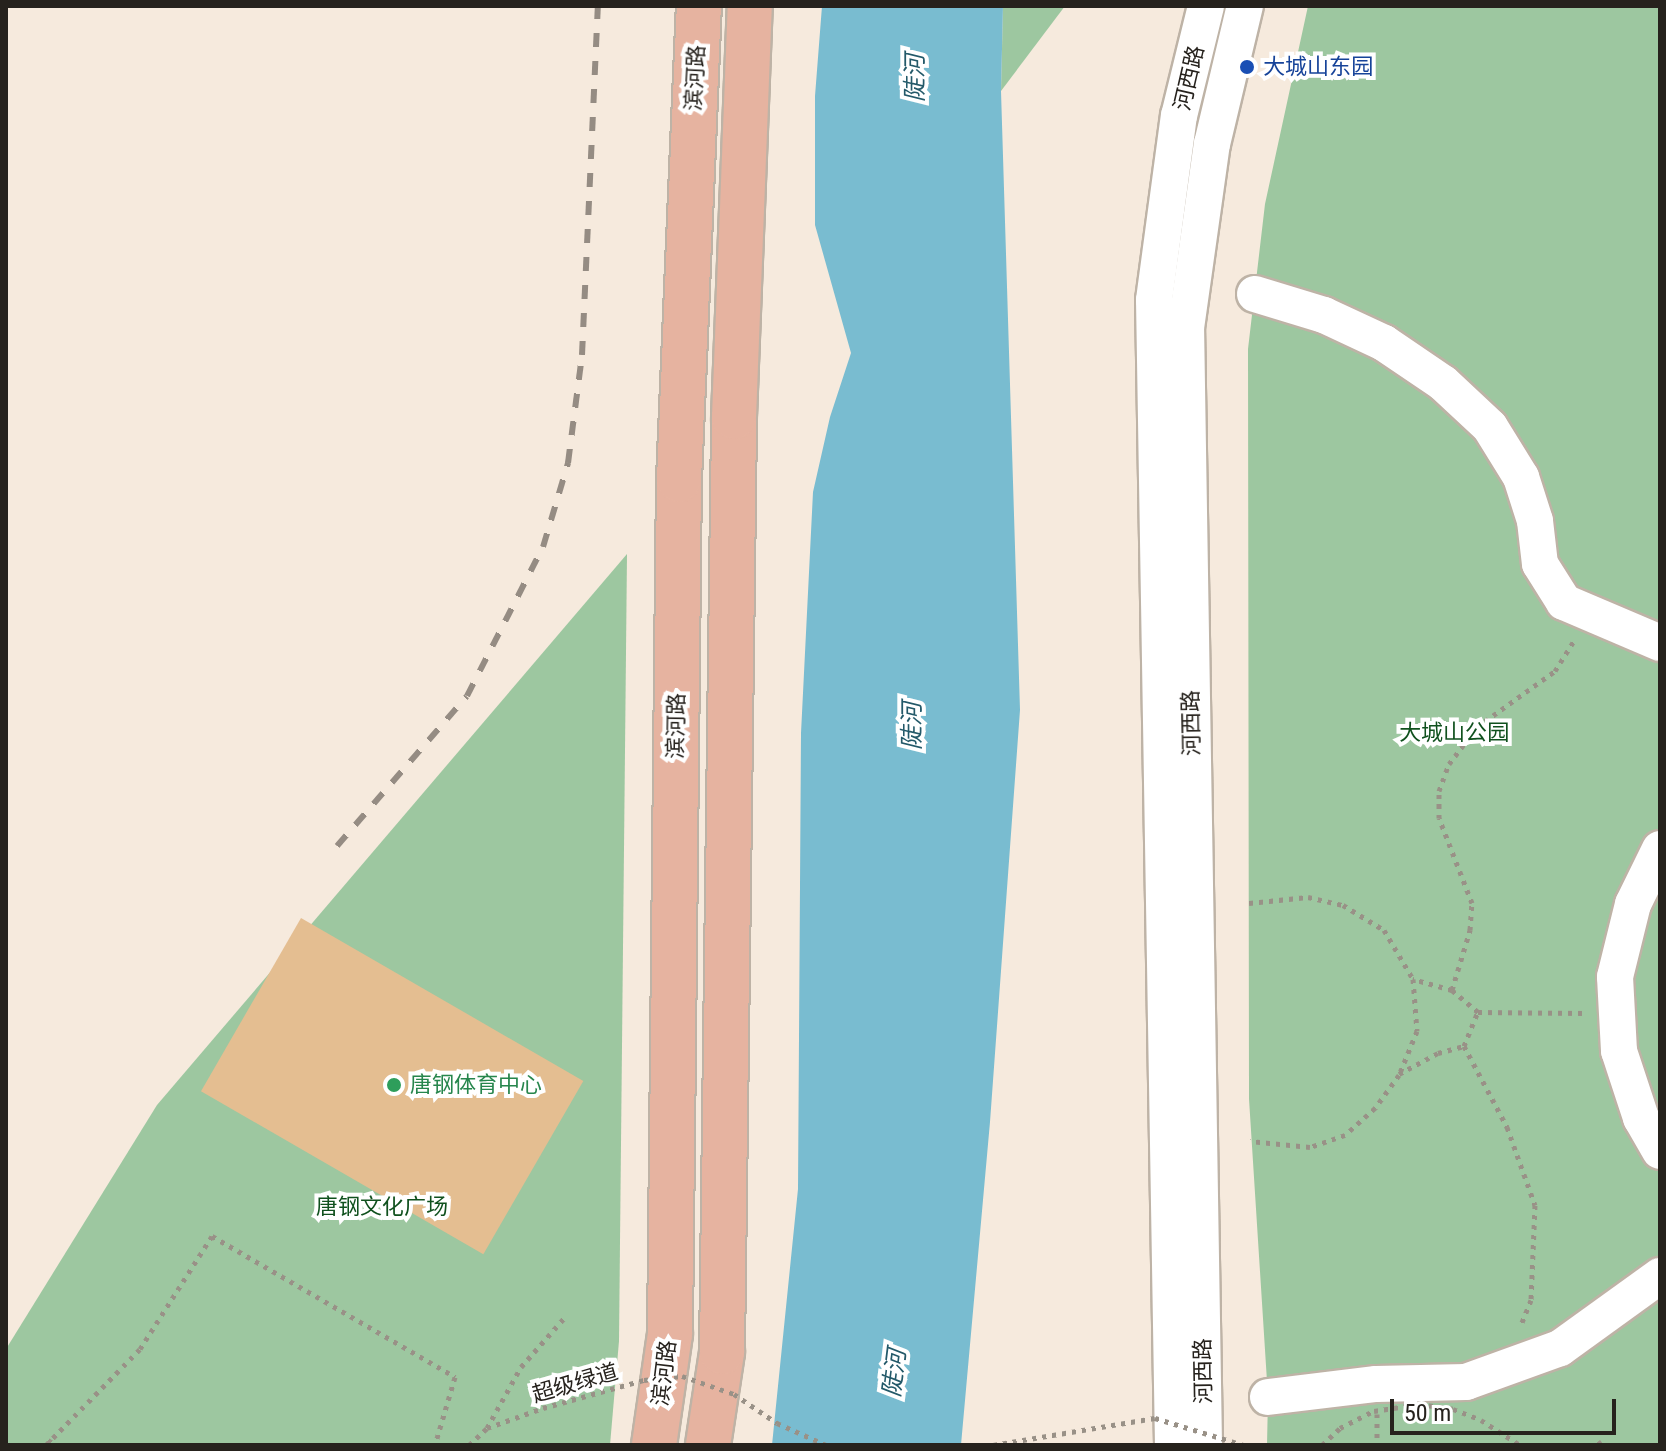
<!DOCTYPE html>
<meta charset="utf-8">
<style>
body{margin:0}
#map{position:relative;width:1666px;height:1451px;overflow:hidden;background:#f6eadd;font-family:"Roboto Condensed","Noto Sans SC",sans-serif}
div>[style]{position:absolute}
.green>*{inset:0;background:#9dc7a0}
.water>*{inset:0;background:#79bcd0}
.building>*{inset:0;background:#e4be91;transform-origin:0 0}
.path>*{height:5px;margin-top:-2.5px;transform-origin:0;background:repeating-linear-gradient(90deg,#999187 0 4px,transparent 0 10px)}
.roads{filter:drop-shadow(2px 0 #beb3a6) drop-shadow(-2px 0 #beb3a6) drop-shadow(0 2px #beb3a6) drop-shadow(0 -2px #beb3a6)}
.minor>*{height:36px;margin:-18px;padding:0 18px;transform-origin:18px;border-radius:18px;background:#fff}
.major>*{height:44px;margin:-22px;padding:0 22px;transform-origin:22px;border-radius:22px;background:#e6b3a0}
.rail>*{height:6px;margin-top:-3px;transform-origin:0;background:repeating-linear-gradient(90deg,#958c83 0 14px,transparent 0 28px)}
.path-bridge>*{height:5px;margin-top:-2.5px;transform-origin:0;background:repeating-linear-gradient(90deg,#999187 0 4px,transparent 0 10px)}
.dots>*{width:22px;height:22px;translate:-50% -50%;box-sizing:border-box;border:4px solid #fff;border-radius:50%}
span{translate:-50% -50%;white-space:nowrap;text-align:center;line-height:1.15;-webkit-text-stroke:8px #fff;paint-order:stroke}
.transit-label{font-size:22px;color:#164399}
.left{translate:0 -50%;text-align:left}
.street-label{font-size:22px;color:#26221d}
.park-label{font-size:22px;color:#10511e}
.leisure-label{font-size:22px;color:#27864d}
.water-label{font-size:24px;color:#235969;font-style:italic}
.frame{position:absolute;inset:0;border:8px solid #26221d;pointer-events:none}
.scale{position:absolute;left:1390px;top:1399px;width:226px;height:36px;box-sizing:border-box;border:4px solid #26221d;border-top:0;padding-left:10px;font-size:24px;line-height:28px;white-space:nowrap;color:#26221d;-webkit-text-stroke:6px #fff;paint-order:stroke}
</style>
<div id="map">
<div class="green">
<i style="clip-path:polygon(1003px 6px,1065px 6px,1001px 91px)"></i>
<i style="clip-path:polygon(1308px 6px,1660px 6px,1660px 1445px,1267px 1445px,1268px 1397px,1249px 1099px,1248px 349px,1265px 204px)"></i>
<i style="clip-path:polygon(627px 554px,619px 1341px,610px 1445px,6px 1445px,6px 1349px,157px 1105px)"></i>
</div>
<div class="water">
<i style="clip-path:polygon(822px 6px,1003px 6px,1001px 91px,1020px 710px,990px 1122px,961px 1445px,772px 1445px,798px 1189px,801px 733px,813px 492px,830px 417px,851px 353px,815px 225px,815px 96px)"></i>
</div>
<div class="building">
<i style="left:301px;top:918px;width:326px;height:200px;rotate:30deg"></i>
</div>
<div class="path">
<i style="left:1249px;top:903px;width:59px;rotate:-5.8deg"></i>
<i style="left:1308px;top:897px;width:36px;rotate:13deg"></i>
<i style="left:1343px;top:905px;width:48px;rotate:31.4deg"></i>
<i style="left:1384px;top:930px;width:57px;rotate:59.4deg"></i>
<i style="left:1413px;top:979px;width:52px;rotate:85.6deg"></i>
<i style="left:1417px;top:1031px;width:48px;rotate:112.2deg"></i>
<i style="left:1399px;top:1075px;width:41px;rotate:126deg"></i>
<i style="left:1375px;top:1108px;width:40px;rotate:138deg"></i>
<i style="left:1345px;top:1135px;width:37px;rotate:161deg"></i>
<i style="left:1310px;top:1147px;width:60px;rotate:-174.3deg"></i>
<i style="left:1452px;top:990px;width:63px;rotate:-73.3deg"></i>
<i style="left:1470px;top:930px;width:27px;rotate:-86deg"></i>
<i style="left:1472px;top:903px;width:91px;rotate:-111.2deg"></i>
<i style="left:1439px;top:818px;width:27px;rotate:-90deg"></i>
<i style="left:1439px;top:791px;width:29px;rotate:-70deg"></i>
<i style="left:1449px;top:764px;width:46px;rotate:-52.9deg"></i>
<i style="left:1477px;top:727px;width:96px;rotate:-35.7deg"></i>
<i style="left:1555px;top:671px;width:36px;rotate:-58deg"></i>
<i style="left:1478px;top:1012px;width:110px;rotate:0.5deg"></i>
<i style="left:1464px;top:1046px;width:92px;rotate:62deg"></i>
<i style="left:1507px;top:1127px;width:83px;rotate:70.3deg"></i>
<i style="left:1535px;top:1205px;width:95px;rotate:92.4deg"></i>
<i style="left:1531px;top:1300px;width:29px;rotate:112deg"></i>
<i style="left:1399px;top:1074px;width:44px;rotate:-28.3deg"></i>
<i style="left:1438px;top:1053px;width:27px;rotate:-15deg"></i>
<i style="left:1464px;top:1046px;width:37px;rotate:-68deg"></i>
<i style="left:1478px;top:1012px;width:34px;rotate:-140deg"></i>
<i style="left:1452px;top:990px;width:41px;rotate:-164.2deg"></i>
<i style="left:1377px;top:1414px;width:31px;rotate:90deg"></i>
<i style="left:487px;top:1428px;width:70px;rotate:-60.9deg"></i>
<i style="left:521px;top:1367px;width:68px;rotate:-48.6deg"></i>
<i style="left:48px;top:1440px;width:9px;rotate:32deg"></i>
<i style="left:1598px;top:1441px;width:5px;rotate:53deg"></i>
<i style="left:46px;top:1445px;width:134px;rotate:-45.6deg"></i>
<i style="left:140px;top:1349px;width:134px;rotate:-57.5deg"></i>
<i style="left:212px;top:1236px;width:281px;rotate:30.1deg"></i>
<i style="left:455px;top:1377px;width:71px;rotate:106.4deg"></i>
</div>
<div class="roads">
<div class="minor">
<i style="left:1255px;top:294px;width:72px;rotate:16.9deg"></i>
<i style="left:1324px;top:315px;width:66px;rotate:25deg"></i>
<i style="left:1384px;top:343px;width:71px;rotate:34.1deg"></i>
<i style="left:1443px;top:383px;width:64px;rotate:43.1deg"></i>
<i style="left:1490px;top:427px;width:59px;rotate:58.2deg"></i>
<i style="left:1521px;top:477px;width:46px;rotate:72.3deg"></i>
<i style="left:1535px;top:521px;width:43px;rotate:83.4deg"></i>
<i style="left:1540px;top:564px;width:45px;rotate:57.7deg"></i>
<i style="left:1564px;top:602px;width:104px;rotate:23.1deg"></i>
<i style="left:1660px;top:849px;width:61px;rotate:116.1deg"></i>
<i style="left:1633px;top:904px;width:75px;rotate:103.9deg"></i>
<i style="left:1615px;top:977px;width:74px;rotate:86.9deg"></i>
<i style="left:1619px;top:1051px;width:71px;rotate:71.8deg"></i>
<i style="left:1641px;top:1118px;width:38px;rotate:60deg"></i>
<i style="left:1268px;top:1397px;width:109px;rotate:-6.9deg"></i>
<i style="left:1376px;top:1384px;width:90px;rotate:-1.3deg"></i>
<i style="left:1466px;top:1382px;width:100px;rotate:-19.9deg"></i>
<i style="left:1560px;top:1348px;width:123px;rotate:-35.8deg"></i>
<i style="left:1173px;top:1445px;width:1145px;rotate:-90.95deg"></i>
<i style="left:1154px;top:300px;width:186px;rotate:-82.3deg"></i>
<i style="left:1179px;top:116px;width:113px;rotate:-76.2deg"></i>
<i style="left:1204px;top:1445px;width:1117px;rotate:-90.92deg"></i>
<i style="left:1186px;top:328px;width:186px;rotate:-82deg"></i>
<i style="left:1212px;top:144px;width:142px;rotate:-76.6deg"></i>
</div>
<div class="major">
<i style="left:654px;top:1445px;width:112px;rotate:-81.8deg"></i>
<i style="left:670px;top:1334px;width:854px;rotate:-89.4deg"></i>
<i style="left:679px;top:480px;width:474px;rotate:-87.6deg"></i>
<i style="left:708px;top:1445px;width:94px;rotate:-81.4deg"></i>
<i style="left:722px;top:1352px;width:935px;rotate:-89.26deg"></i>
<i style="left:734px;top:417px;width:411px;rotate:-87.8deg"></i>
</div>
</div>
<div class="rail">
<i style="left:337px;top:846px;width:198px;rotate:-49.1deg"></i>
<i style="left:467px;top:696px;width:167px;rotate:-63deg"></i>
<i style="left:543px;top:547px;width:88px;rotate:-73.4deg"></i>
<i style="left:568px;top:463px;width:109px;rotate:-82.6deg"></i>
<i style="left:582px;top:355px;width:349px;rotate:-87.4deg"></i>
</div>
<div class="path-bridge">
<i style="left:469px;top:1445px;width:25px;rotate:-43deg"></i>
<i style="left:487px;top:1428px;width:59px;rotate:-19.7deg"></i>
<i style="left:543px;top:1408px;width:105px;rotate:-15.5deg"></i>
<i style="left:644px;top:1380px;width:38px;rotate:-6deg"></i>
<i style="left:682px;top:1376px;width:55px;rotate:19.1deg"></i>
<i style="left:734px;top:1394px;width:52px;rotate:34deg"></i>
<i style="left:777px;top:1423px;width:54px;rotate:24.2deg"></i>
<i style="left:993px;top:1445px;width:164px;rotate:-9.5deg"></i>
<i style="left:1155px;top:1418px;width:93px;rotate:16.9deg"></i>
<i style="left:1322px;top:1445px;width:25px;rotate:-43deg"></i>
<i style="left:1340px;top:1428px;width:38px;rotate:-27deg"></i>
<i style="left:1374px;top:1411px;width:46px;rotate:-8.8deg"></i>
<i style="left:1419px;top:1404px;width:34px;rotate:8deg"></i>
<i style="left:1453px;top:1409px;width:30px;rotate:21deg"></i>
<i style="left:1481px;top:1420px;width:46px;rotate:32.7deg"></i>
</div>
<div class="dots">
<i style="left:1247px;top:67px;background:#1a4fb4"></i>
<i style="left:394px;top:1085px;background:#2e9e5b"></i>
</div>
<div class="transit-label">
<span class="left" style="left:1263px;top:67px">大城山东园</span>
</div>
<div class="street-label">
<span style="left:695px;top:78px;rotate:-87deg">滨河路</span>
<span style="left:1189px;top:78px;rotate:-77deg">河西路</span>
<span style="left:1191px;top:723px;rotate:-91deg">河西路</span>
<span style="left:676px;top:726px;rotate:-89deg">滨河路</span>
<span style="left:1203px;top:1371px;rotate:-91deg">河西路</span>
<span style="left:664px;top:1373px;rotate:-83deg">滨河路</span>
<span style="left:575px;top:1383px;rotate:-16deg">超级绿道</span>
</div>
<div class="park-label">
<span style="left:1454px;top:733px">大城山公园</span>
<span style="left:382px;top:1207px">唐钢文化广场</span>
</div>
<div class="leisure-label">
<span class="left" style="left:410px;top:1085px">唐钢体育中心</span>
</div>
<div class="water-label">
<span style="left:916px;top:78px;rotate:-90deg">陡河</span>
<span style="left:913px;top:726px;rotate:-90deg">陡河</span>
<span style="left:895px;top:1373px;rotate:-83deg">陡河</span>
</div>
<div class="frame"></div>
<div class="scale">50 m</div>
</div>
